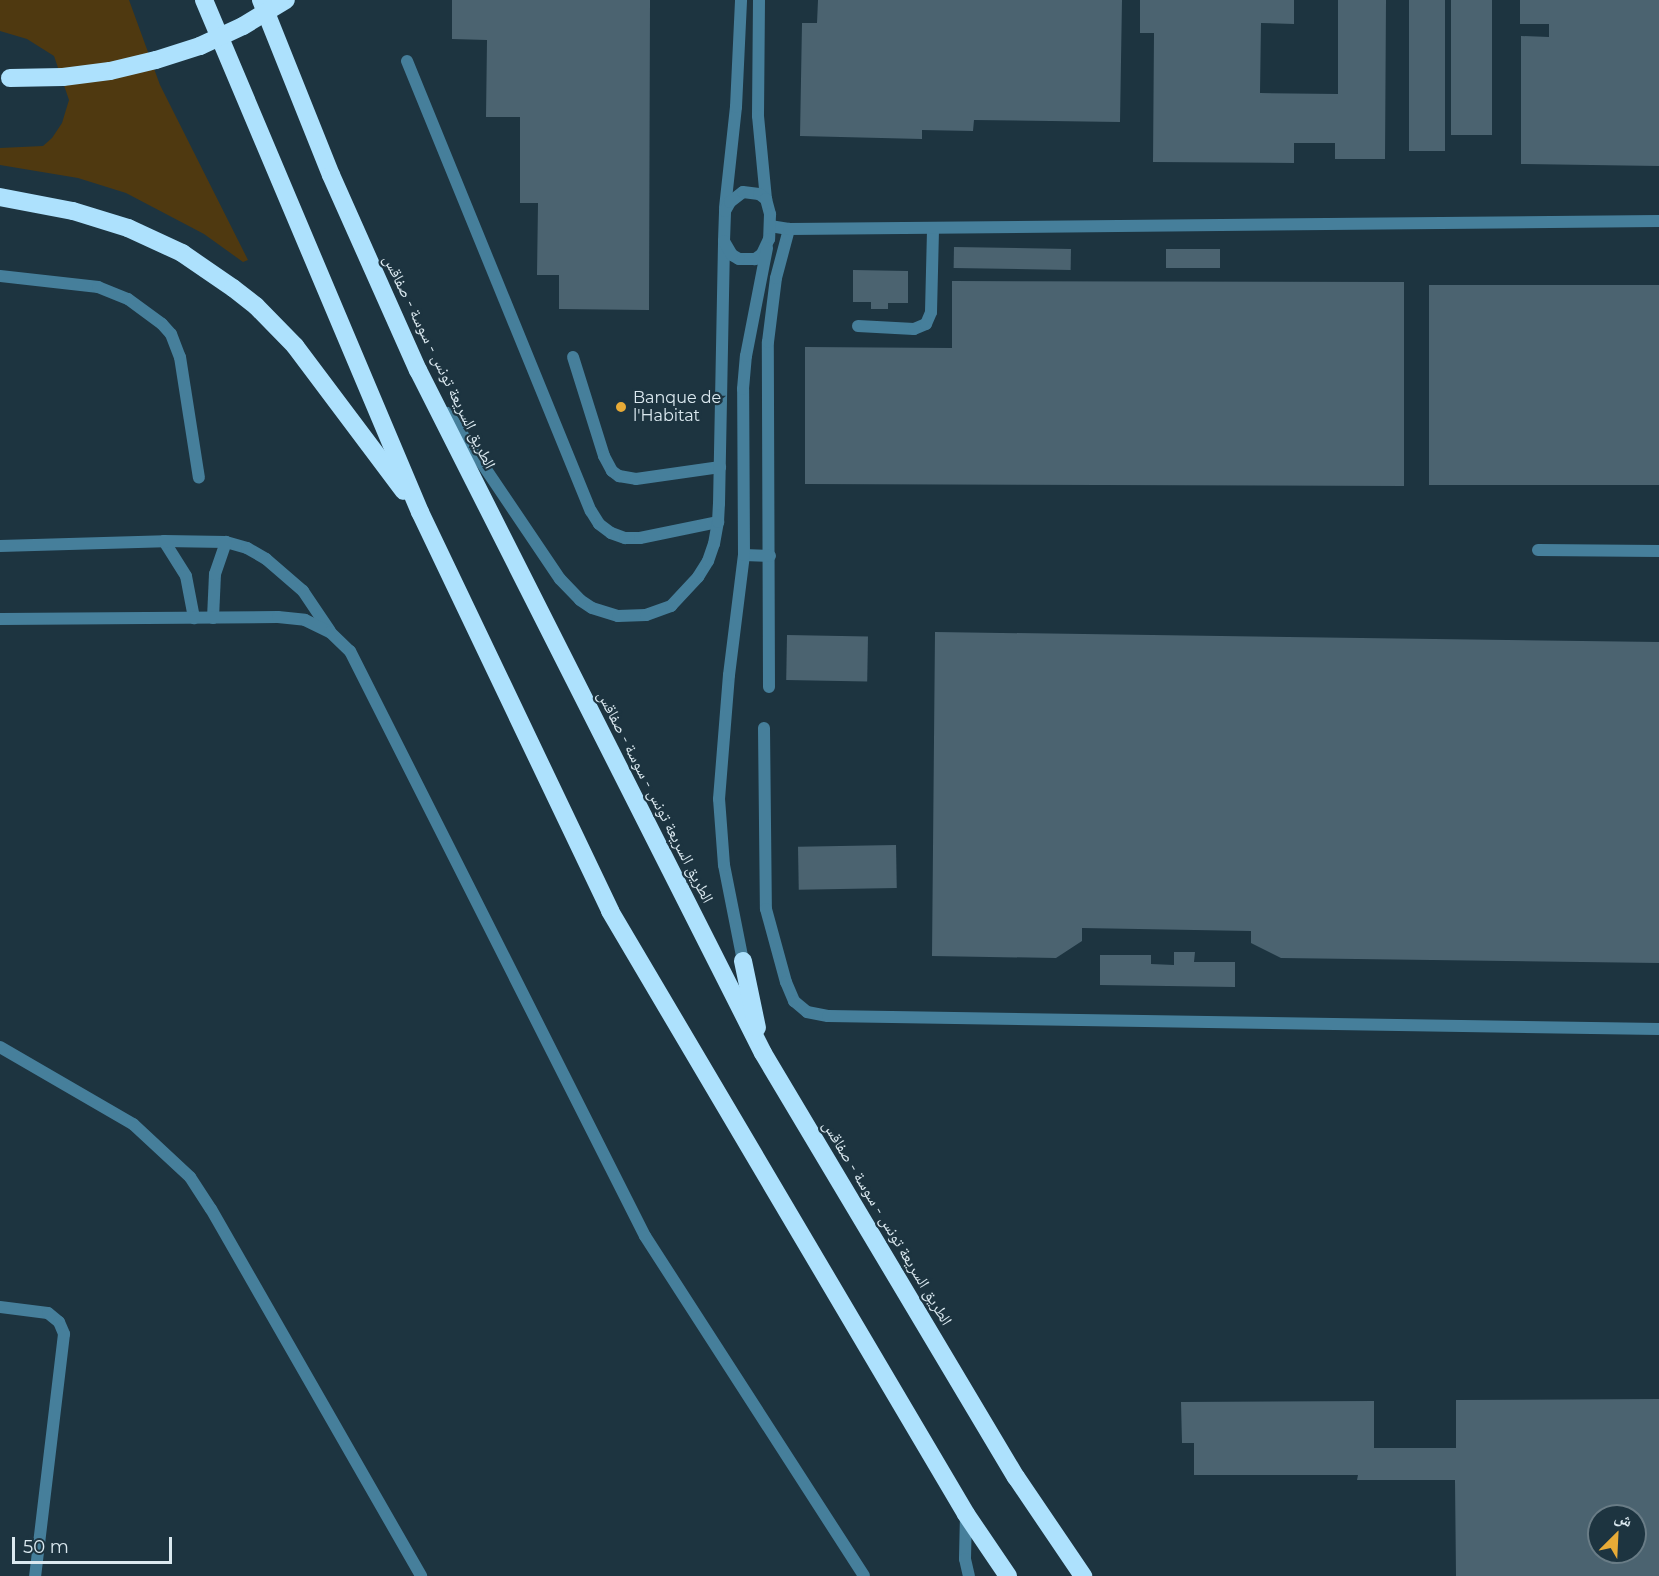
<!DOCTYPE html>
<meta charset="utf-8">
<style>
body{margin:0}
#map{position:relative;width:1659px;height:1576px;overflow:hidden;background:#1d3440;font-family:Montserrat,"Noto Naskh Arabic",sans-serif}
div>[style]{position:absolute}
.green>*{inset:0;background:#4f3910}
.building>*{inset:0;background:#4b6370;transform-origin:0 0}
.lane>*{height:12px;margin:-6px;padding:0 6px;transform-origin:6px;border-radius:6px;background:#467f9b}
.street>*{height:12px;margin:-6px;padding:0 6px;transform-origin:6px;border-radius:6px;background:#467f9b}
.highway>*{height:18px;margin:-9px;padding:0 9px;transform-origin:9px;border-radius:9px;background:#ade1fd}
.highway-bridge>*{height:18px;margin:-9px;padding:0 9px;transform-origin:9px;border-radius:9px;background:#ade1fd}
.dots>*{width:16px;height:16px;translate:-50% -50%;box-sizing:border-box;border:3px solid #1d3440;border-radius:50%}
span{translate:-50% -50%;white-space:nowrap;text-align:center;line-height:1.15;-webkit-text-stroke:4.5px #1d3440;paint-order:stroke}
.street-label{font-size:16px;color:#dbe9f0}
.poi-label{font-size:16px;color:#dbe9f0}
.left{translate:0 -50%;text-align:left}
.north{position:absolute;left:1587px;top:1504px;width:60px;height:60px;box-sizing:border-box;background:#1d3440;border:2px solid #697c86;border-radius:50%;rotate:24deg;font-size:16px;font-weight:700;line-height:24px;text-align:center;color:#dbe9f0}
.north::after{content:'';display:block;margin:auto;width:21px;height:27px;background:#e8ab37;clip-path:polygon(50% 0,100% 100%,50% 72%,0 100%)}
.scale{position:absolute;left:12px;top:1537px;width:160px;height:27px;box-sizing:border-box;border:3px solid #dbe9f0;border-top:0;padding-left:8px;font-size:18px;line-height:21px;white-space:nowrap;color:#dbe9f0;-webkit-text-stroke:4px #1d3440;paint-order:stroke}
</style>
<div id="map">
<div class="green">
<i style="clip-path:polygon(0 0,129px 0,160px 85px,248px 260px,243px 262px,204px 234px,126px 193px,78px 178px,0 165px,0 148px,43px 146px,52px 138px,62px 123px,69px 100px,54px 56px,27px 39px,0 31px)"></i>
</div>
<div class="building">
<i style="clip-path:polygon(452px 0,650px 0,649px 310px,559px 309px,559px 275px,537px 275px,538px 203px,520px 203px,520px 117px,486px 117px,487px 40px,452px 39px)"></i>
<i style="clip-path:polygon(818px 0,1122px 0,1120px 122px,974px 120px,973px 131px,922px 130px,922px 139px,800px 136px,802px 23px,817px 23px)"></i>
<i style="clip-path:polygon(1140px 0,1294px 0,1294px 24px,1261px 23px,1260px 93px,1338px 94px,1338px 0,1386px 0,1385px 159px,1335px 159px,1335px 143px,1294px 143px,1294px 163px,1153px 162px,1154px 33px,1140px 33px)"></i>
<i style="left:1409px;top:0;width:36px;height:151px"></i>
<i style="left:1451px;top:0;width:41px;height:135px"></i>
<i style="clip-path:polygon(1520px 0,1659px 0,1659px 166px,1521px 164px,1521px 36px,1549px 37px,1549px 24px,1520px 24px)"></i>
<i style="left:954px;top:247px;width:117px;height:21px;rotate:1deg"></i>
<i style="left:1166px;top:249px;width:54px;height:19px"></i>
<i style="clip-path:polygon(853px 270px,908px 271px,908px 303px,888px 303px,888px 309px,871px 309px,871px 302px,853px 302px)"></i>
<i style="clip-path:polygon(952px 281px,1404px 282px,1404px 486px,805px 484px,805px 347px,952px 348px)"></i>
<i style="left:1429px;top:285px;width:230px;height:200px"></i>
<i style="clip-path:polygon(935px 632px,1659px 642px,1659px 963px,1281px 958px,1251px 943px,1251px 931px,1082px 928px,1082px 941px,1056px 958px,932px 956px)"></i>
<i style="left:787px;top:635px;width:81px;height:45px;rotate:1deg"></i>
<i style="left:896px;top:845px;width:43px;height:98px;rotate:89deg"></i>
<i style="clip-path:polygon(1174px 952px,1195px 952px,1194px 962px,1235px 962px,1235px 987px,1100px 985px,1100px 955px,1151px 955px,1151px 964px,1174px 965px)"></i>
<i style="clip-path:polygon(evenodd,1659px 1399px,1659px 1576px,1456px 1576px,1455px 1480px,1357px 1480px,1358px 1475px,1194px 1475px,1194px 1443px,1182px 1443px,1181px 1402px,1374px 1401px,1374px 1448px,1456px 1448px,1456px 1400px,1659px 1399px,1599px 1516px,1635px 1516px,1635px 1552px,1599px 1552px,1599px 1516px)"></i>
</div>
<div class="lane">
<i style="left:407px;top:61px;width:486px;rotate:67.8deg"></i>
<i style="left:591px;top:511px;width:15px;rotate:58deg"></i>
<i style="left:599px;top:524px;width:15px;rotate:37deg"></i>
<i style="left:611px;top:533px;width:15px;rotate:20deg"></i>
<i style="left:625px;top:538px;width:15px"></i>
<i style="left:640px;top:538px;width:80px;rotate:-11.6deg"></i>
<i style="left:0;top:276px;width:99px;rotate:6.4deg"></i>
<i style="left:98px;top:287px;width:32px;rotate:22deg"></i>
<i style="left:128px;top:299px;width:42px;rotate:36.3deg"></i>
<i style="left:162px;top:324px;width:13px;rotate:48deg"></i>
<i style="left:171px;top:334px;width:25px;rotate:69deg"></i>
<i style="left:180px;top:357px;width:122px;rotate:81.1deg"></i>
<i style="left:858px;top:326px;width:56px;rotate:3.1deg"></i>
<i style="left:914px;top:329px;width:13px;rotate:-23deg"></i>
<i style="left:926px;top:324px;width:13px;rotate:-67deg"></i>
<i style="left:931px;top:312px;width:84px;rotate:-88.6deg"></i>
<i style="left:573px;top:357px;width:104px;rotate:72.6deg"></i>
<i style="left:604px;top:456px;width:17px;rotate:62deg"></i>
<i style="left:612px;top:471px;width:9px;rotate:36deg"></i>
<i style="left:619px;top:476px;width:17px;rotate:10deg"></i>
<i style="left:636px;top:479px;width:85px;rotate:-8.1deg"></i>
<i style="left:164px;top:541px;width:41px;rotate:57.8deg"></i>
<i style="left:186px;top:576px;width:43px;rotate:79.2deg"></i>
<i style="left:0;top:546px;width:164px;rotate:-1.7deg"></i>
<i style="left:164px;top:541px;width:62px;rotate:0.9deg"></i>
<i style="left:226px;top:542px;width:22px;rotate:16deg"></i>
<i style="left:247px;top:548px;width:22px;rotate:30deg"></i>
<i style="left:266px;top:559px;width:49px;rotate:40.9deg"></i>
<i style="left:303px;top:591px;width:48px;rotate:56deg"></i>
<i style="left:1538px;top:550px;width:121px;rotate:0.5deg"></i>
<i style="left:213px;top:618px;width:44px;rotate:-87.4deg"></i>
<i style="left:215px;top:574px;width:34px;rotate:-71deg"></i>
<i style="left:0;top:619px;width:278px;rotate:-0.4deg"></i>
<i style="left:278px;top:617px;width:27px;rotate:6deg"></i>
<i style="left:305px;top:620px;width:28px;rotate:26deg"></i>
<i style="left:330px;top:632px;width:28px;rotate:44deg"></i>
<i style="left:350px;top:651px;width:655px;rotate:63.24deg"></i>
<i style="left:645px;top:1236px;width:404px;rotate:57.2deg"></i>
<i style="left:769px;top:687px;width:345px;rotate:-90.2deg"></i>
<i style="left:768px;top:342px;width:64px;rotate:-82.9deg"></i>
<i style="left:776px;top:278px;width:51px;rotate:-75.1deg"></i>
<i style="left:0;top:1307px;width:48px;rotate:7.1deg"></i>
<i style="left:48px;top:1313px;width:14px;rotate:39deg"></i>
<i style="left:59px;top:1322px;width:13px;rotate:67deg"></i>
<i style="left:64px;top:1334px;width:244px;rotate:96.8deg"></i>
<i style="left:966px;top:1514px;width:45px;rotate:91.3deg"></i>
<i style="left:965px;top:1559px;width:17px;rotate:77deg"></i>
</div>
<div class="street">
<i style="left:759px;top:0;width:116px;rotate:90.5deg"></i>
<i style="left:758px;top:116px;width:83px;rotate:84.5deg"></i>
<i style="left:725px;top:208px;width:102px;rotate:-83.8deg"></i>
<i style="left:736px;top:107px;width:107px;rotate:-87.3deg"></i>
<i style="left:770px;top:226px;width:19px;rotate:9deg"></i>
<i style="left:789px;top:229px;width:870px;rotate:-0.53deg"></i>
<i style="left:448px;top:413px;width:200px;rotate:56deg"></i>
<i style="left:560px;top:579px;width:29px;rotate:46deg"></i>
<i style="left:580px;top:600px;width:14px;rotate:34deg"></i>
<i style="left:592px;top:608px;width:27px;rotate:17deg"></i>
<i style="left:618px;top:616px;width:28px;rotate:-2deg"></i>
<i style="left:646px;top:615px;width:27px;rotate:-20deg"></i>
<i style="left:671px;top:606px;width:40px;rotate:-47deg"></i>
<i style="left:698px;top:577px;width:19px;rotate:-58deg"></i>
<i style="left:708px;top:561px;width:18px;rotate:-71deg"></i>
<i style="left:714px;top:544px;width:22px;rotate:-80deg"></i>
<i style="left:718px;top:522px;width:18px;rotate:-87deg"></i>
<i style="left:719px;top:504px;width:263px;rotate:-88.9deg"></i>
<i style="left:724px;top:241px;width:30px;rotate:-88deg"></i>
<i style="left:725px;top:211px;width:10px;rotate:-61deg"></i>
<i style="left:730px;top:202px;width:16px;rotate:-38deg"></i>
<i style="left:743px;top:192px;width:16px;rotate:7deg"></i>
<i style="left:759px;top:194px;width:9px;rotate:36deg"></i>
<i style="left:766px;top:199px;width:16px;rotate:75deg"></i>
<i style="left:770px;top:214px;width:25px;rotate:92deg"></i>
<i style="left:769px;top:239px;width:17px;rotate:115deg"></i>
<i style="left:762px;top:254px;width:9px;rotate:144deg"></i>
<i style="left:755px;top:259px;width:16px;rotate:180deg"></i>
<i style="left:739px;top:259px;width:8px;rotate:-150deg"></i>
<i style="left:732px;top:255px;width:16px;rotate:-120deg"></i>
<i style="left:744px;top:555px;width:26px;rotate:2deg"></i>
<i style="left:764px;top:728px;width:181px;rotate:89.4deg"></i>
<i style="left:766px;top:909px;width:76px;rotate:74.7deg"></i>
<i style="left:786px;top:982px;width:21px;rotate:67deg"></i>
<i style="left:794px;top:1001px;width:17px;rotate:40deg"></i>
<i style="left:807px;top:1012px;width:21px;rotate:11deg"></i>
<i style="left:828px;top:1016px;width:831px;rotate:0.9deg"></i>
<i style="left:743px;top:961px;width:98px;rotate:-101.2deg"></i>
<i style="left:724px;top:865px;width:66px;rotate:-94.3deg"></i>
<i style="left:719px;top:799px;width:124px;rotate:-85.4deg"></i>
<i style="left:729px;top:675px;width:121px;rotate:-82.9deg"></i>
<i style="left:744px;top:555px;width:166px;rotate:-90.3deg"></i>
<i style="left:743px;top:389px;width:33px;rotate:-85deg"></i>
<i style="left:746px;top:356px;width:110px;rotate:-79deg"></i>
<i style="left:0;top:1047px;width:154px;rotate:30.1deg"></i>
<i style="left:133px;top:1124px;width:78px;rotate:42.9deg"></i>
<i style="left:190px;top:1177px;width:38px;rotate:57deg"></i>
<i style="left:211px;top:1209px;width:423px;rotate:60.2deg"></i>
</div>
<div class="highway">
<i style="left:204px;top:0;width:556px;rotate:67.13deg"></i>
<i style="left:420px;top:512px;width:442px;rotate:64.5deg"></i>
<i style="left:610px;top:911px;width:700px;rotate:59.44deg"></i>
<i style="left:966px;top:1514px;width:75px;rotate:55.9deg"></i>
<i style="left:261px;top:0;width:188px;rotate:68.2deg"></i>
<i style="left:331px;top:175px;width:214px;rotate:66deg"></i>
<i style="left:418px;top:370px;width:765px;rotate:63.2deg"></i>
<i style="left:763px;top:1053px;width:494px;rotate:59.2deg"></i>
<i style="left:1016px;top:1477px;width:120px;rotate:55.9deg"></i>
<i style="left:0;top:197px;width:74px;rotate:10.9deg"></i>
<i style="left:73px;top:211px;width:58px;rotate:17.2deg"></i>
<i style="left:128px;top:228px;width:60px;rotate:24.8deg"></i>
<i style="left:182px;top:253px;width:62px;rotate:34.5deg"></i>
<i style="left:233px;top:288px;width:29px;rotate:38deg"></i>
<i style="left:256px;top:306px;width:56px;rotate:45.7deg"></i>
<i style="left:295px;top:346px;width:181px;rotate:53.1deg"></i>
<i style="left:743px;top:961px;width:68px;rotate:78.2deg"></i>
</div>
<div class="highway-bridge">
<i style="left:10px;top:78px;width:53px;rotate:-1.1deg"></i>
<i style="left:63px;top:77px;width:47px;rotate:-7.3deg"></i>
<i style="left:110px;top:71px;width:47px;rotate:-13.4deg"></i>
<i style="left:156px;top:60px;width:46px;rotate:-17.7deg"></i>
<i style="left:200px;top:46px;width:47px;rotate:-24.9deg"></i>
<i style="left:243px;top:26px;width:50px;rotate:-31.2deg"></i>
</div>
<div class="dots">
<i style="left:621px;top:407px;background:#e8ab37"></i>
</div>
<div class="street-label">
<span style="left:439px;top:362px;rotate:64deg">الطريق السريعة تونس - سوسة - صفاقس</span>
<span style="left:655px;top:797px;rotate:63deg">الطريق السريعة تونس - سوسة - صفاقس</span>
<span style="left:887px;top:1223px;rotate:59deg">الطريق السريعة تونس - سوسة - صفاقس</span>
</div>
<div class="poi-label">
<span class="left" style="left:633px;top:407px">Banque de<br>l'Habitat</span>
</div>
<div class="north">ش</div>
<div class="scale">50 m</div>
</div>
